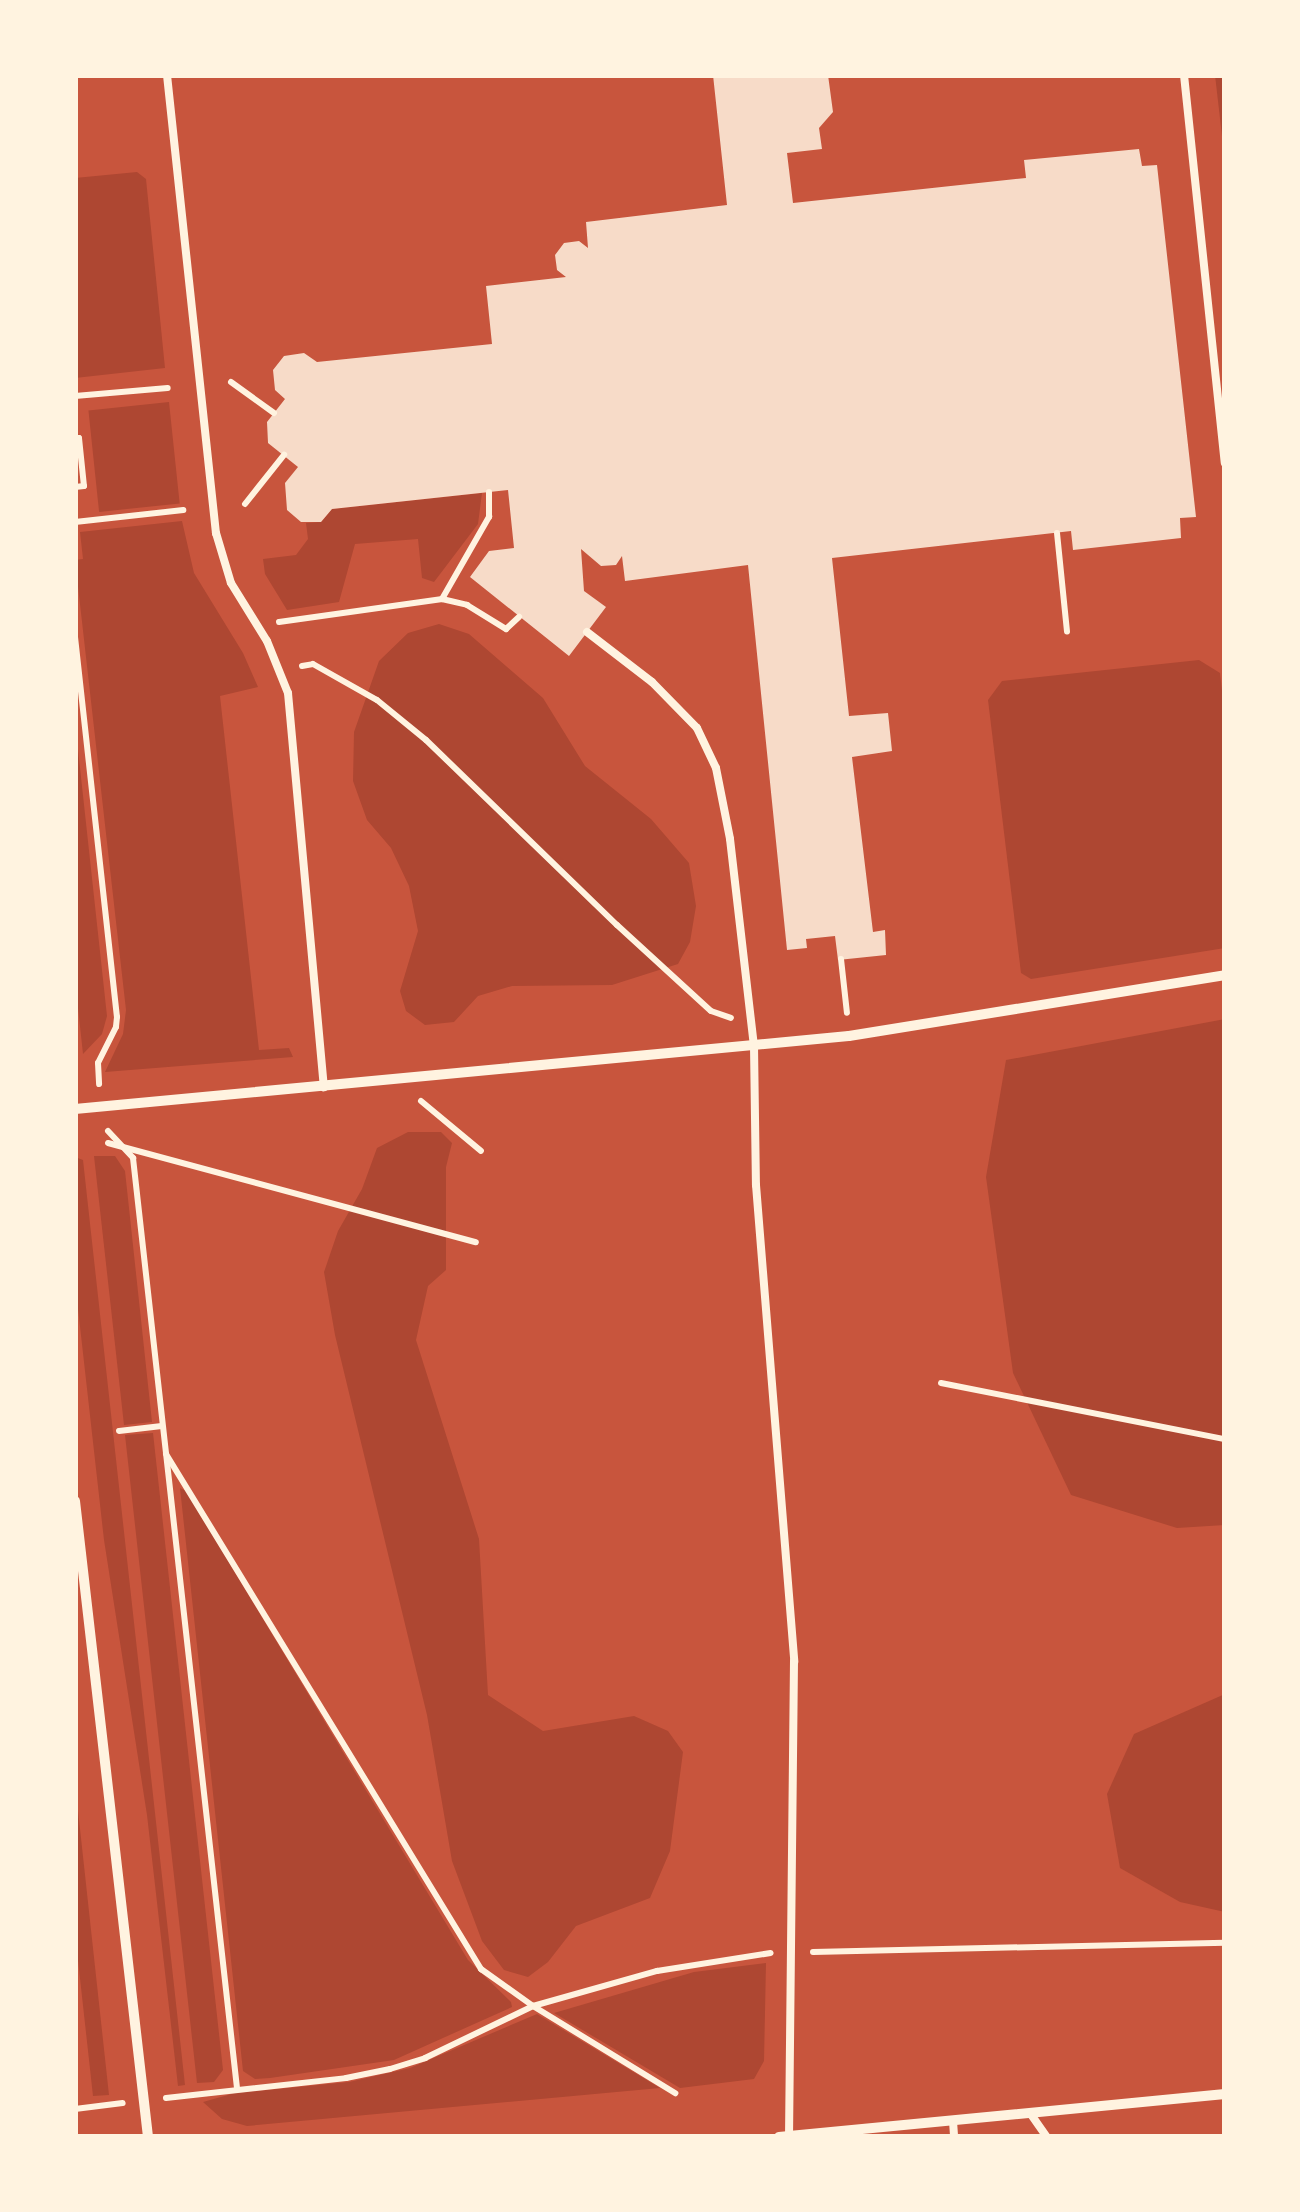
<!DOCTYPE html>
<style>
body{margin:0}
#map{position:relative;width:1300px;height:2212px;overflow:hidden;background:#c8553d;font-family:Helvetica,sans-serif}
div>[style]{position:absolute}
.green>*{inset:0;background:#ae4732;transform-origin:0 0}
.building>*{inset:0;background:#f7dbc8}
.path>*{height:6px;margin:-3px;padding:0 3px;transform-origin:3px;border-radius:3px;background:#fff3e0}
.service>*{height:8px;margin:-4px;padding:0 4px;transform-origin:4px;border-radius:4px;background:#fff3e0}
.minor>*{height:10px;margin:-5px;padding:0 5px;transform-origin:5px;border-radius:5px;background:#fff3e0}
span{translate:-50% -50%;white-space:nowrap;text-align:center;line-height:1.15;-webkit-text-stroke:9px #fff3e0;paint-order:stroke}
.frame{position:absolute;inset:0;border:78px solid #fff3e0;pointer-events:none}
</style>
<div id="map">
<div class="green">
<i style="clip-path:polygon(1215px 75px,1225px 75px,1225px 162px)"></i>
<i style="clip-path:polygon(137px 172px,146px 179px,165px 368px,75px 378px,75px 178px)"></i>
<i style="left:169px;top:402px;width:102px;height:81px;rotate:84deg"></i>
<i style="clip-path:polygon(482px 493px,478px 524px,434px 582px,422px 578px,418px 539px,355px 544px,339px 602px,287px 610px,265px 574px,263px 559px,296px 555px,308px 539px,306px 523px,321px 522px,332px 509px)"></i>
<i style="clip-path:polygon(182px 521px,194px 573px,243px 653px,258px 687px,220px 696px,259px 1050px,289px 1048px,293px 1057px,105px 1072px,123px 1034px,126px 1010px,75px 560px,83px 559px,80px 532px)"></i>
<i style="clip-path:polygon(439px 624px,469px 634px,543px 698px,585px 766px,651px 819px,689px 863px,696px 906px,690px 942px,678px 964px,612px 985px,512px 986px,478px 996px,454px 1022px,425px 1025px,406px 1011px,400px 991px,418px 931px,409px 886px,391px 848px,367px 820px,353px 781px,354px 732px,379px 661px,408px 633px)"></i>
<i style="clip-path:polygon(1199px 660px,1220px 673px,1225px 718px,1225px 948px,1031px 979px,1021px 973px,988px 700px,1002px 681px)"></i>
<i style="clip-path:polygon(75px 722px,107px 1016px,102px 1034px,83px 1054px,75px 980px)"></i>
<i style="clip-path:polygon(1225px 1019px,1225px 1525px,1177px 1528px,1071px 1495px,1013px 1373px,986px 1177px,1006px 1060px)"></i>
<i style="clip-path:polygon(408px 1132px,441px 1132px,452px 1143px,446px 1167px,446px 1270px,428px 1286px,416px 1340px,479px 1539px,488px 1695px,543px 1731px,634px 1716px,668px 1731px,683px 1752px,670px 1851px,650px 1898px,576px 1926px,548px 1962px,528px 1977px,504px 1970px,482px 1941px,452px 1861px,427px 1715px,335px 1335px,324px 1272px,338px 1231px,362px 1189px,377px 1148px)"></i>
<i style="clip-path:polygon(94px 1156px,115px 1156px,125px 1171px,152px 1422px,124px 1425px)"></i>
<i style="clip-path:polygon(75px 1157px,83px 1160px,185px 2085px,178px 2086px,147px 1815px,104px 1540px,75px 1282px)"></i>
<i style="clip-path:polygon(153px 1433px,223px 2070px,214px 2082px,197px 2083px,125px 1435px)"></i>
<i style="clip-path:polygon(180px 1488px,186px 1491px,468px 1960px,511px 2002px,512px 2007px,394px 2060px,270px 2078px,255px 2079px,243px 2071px)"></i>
<i style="clip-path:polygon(1225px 1694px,1225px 1912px,1180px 1902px,1120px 1868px,1107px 1794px,1134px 1734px)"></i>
<i style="clip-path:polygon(75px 1783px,109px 2095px,93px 2096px,75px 1933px)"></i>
<i style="clip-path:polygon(766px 1963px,764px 2061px,754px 2079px,680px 2088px,554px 2013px,694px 1972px)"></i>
<i style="clip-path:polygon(537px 2014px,660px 2088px,247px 2126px,222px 2119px,203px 2102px,235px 2093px,349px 2082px,410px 2068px)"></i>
</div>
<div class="building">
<i style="clip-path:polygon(713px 75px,828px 75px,833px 112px,819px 128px,822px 149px,787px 153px,793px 203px,1026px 178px,1024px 160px,1139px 149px,1142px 166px,1157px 165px,1196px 517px,1180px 518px,1181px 538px,1073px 550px,1071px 531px,832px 558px,849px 716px,888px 713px,892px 751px,852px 757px,873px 932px,885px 930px,886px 955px,838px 960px,835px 936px,806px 939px,807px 948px,787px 950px,748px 565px,625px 581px,622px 556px,616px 565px,601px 566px,581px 549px,584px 591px,606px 607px,569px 656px,470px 577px,489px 551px,514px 548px,508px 490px,332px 509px,321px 522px,301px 522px,287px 510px,285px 483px,298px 467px,268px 443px,267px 422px,285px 399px,275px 390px,273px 370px,284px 356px,304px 353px,317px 362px,492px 344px,486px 286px,566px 277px,557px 270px,555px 255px,564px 243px,579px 241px,588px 248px,586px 222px,727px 205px)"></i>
</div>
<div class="path">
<i style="left:231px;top:382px;width:53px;rotate:35.8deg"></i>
<i style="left:75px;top:396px;width:93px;rotate:-4.9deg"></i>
<i style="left:75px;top:439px;width:4px;rotate:-14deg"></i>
<i style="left:79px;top:438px;width:48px;rotate:84.1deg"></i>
<i style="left:84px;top:486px;width:9px;rotate:174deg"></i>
<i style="left:245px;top:504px;width:63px;rotate:-51.5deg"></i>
<i style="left:75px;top:522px;width:109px;rotate:-6.3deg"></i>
<i style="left:1057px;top:533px;width:99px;rotate:84.2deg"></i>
<i style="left:442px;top:599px;width:95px;rotate:-60.2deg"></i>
<i style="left:489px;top:517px;width:25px;rotate:-90deg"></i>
<i style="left:279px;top:622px;width:165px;rotate:-8deg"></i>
<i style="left:442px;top:599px;width:26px;rotate:13deg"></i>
<i style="left:467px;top:605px;width:46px;rotate:31.6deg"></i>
<i style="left:506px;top:629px;width:18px;rotate:-43deg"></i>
<i style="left:75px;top:637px;width:382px;rotate:83.7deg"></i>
<i style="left:117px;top:1017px;width:10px;rotate:96deg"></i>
<i style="left:116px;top:1027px;width:40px;rotate:116.6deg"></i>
<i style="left:98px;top:1063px;width:21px;rotate:87deg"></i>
<i style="left:302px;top:666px;width:11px;rotate:-10deg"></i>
<i style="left:313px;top:664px;width:73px;rotate:29.4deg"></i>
<i style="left:377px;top:700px;width:63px;rotate:39.2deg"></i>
<i style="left:426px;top:740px;width:266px;rotate:44.1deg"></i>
<i style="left:617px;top:925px;width:127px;rotate:42.5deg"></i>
<i style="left:711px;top:1011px;width:21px;rotate:19deg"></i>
<i style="left:841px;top:959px;width:54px;rotate:83.7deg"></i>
<i style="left:421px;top:1101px;width:78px;rotate:39.8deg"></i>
<i style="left:108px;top:1131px;width:37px;rotate:47deg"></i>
<i style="left:133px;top:1158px;width:936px;rotate:83.62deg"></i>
<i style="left:108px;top:1143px;width:381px;rotate:15.1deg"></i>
<i style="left:941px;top:1383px;width:289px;rotate:11.2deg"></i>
<i style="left:119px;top:1431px;width:43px;rotate:-6.6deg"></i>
<i style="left:166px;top:1454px;width:604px;rotate:58.55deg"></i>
<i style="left:481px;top:1969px;width:64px;rotate:35.4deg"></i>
<i style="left:533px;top:2006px;width:167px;rotate:31.5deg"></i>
<i style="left:813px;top:1952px;width:412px;rotate:-1.3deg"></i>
<i style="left:166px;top:2098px;width:181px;rotate:-6.3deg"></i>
<i style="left:346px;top:2078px;width:45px;rotate:-11.6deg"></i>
<i style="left:390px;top:2069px;width:37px;rotate:-17deg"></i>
<i style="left:425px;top:2058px;width:120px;rotate:-25.7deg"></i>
<i style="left:533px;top:2006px;width:129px;rotate:-15.8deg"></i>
<i style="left:657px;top:1971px;width:115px;rotate:-9deg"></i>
<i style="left:75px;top:2109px;width:48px;rotate:-7.1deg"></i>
</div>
<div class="service">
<i style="left:167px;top:75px;width:461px;rotate:83.9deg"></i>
<i style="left:216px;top:533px;width:52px;rotate:73.3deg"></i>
<i style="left:231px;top:583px;width:68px;rotate:58.2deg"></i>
<i style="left:267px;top:641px;width:56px;rotate:68deg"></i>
<i style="left:288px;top:693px;width:396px;rotate:84.8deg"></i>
<i style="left:1184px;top:75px;width:390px;rotate:84deg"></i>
<i style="left:587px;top:632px;width:82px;rotate:37.6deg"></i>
<i style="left:652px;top:682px;width:64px;rotate:45.6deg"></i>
<i style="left:697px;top:728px;width:44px;rotate:64.6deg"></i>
<i style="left:716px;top:768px;width:72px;rotate:78.8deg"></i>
<i style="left:730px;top:839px;width:208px;rotate:83.4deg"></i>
<i style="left:754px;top:1046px;width:139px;rotate:89.2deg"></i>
<i style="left:756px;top:1185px;width:478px;rotate:85.4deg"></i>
<i style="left:794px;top:1661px;width:476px;rotate:90.6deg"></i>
<i style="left:1030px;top:2113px;width:29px;rotate:55deg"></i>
<i style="left:953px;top:2121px;width:16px;rotate:86deg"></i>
</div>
<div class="minor">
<i style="left:75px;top:1109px;width:777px;rotate:-5.39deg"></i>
<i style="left:849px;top:1036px;width:381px;rotate:-9.2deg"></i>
<i style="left:75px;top:1501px;width:640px;rotate:83.45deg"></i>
<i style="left:779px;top:2137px;width:448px;rotate:-5.5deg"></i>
</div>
<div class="frame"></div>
</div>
